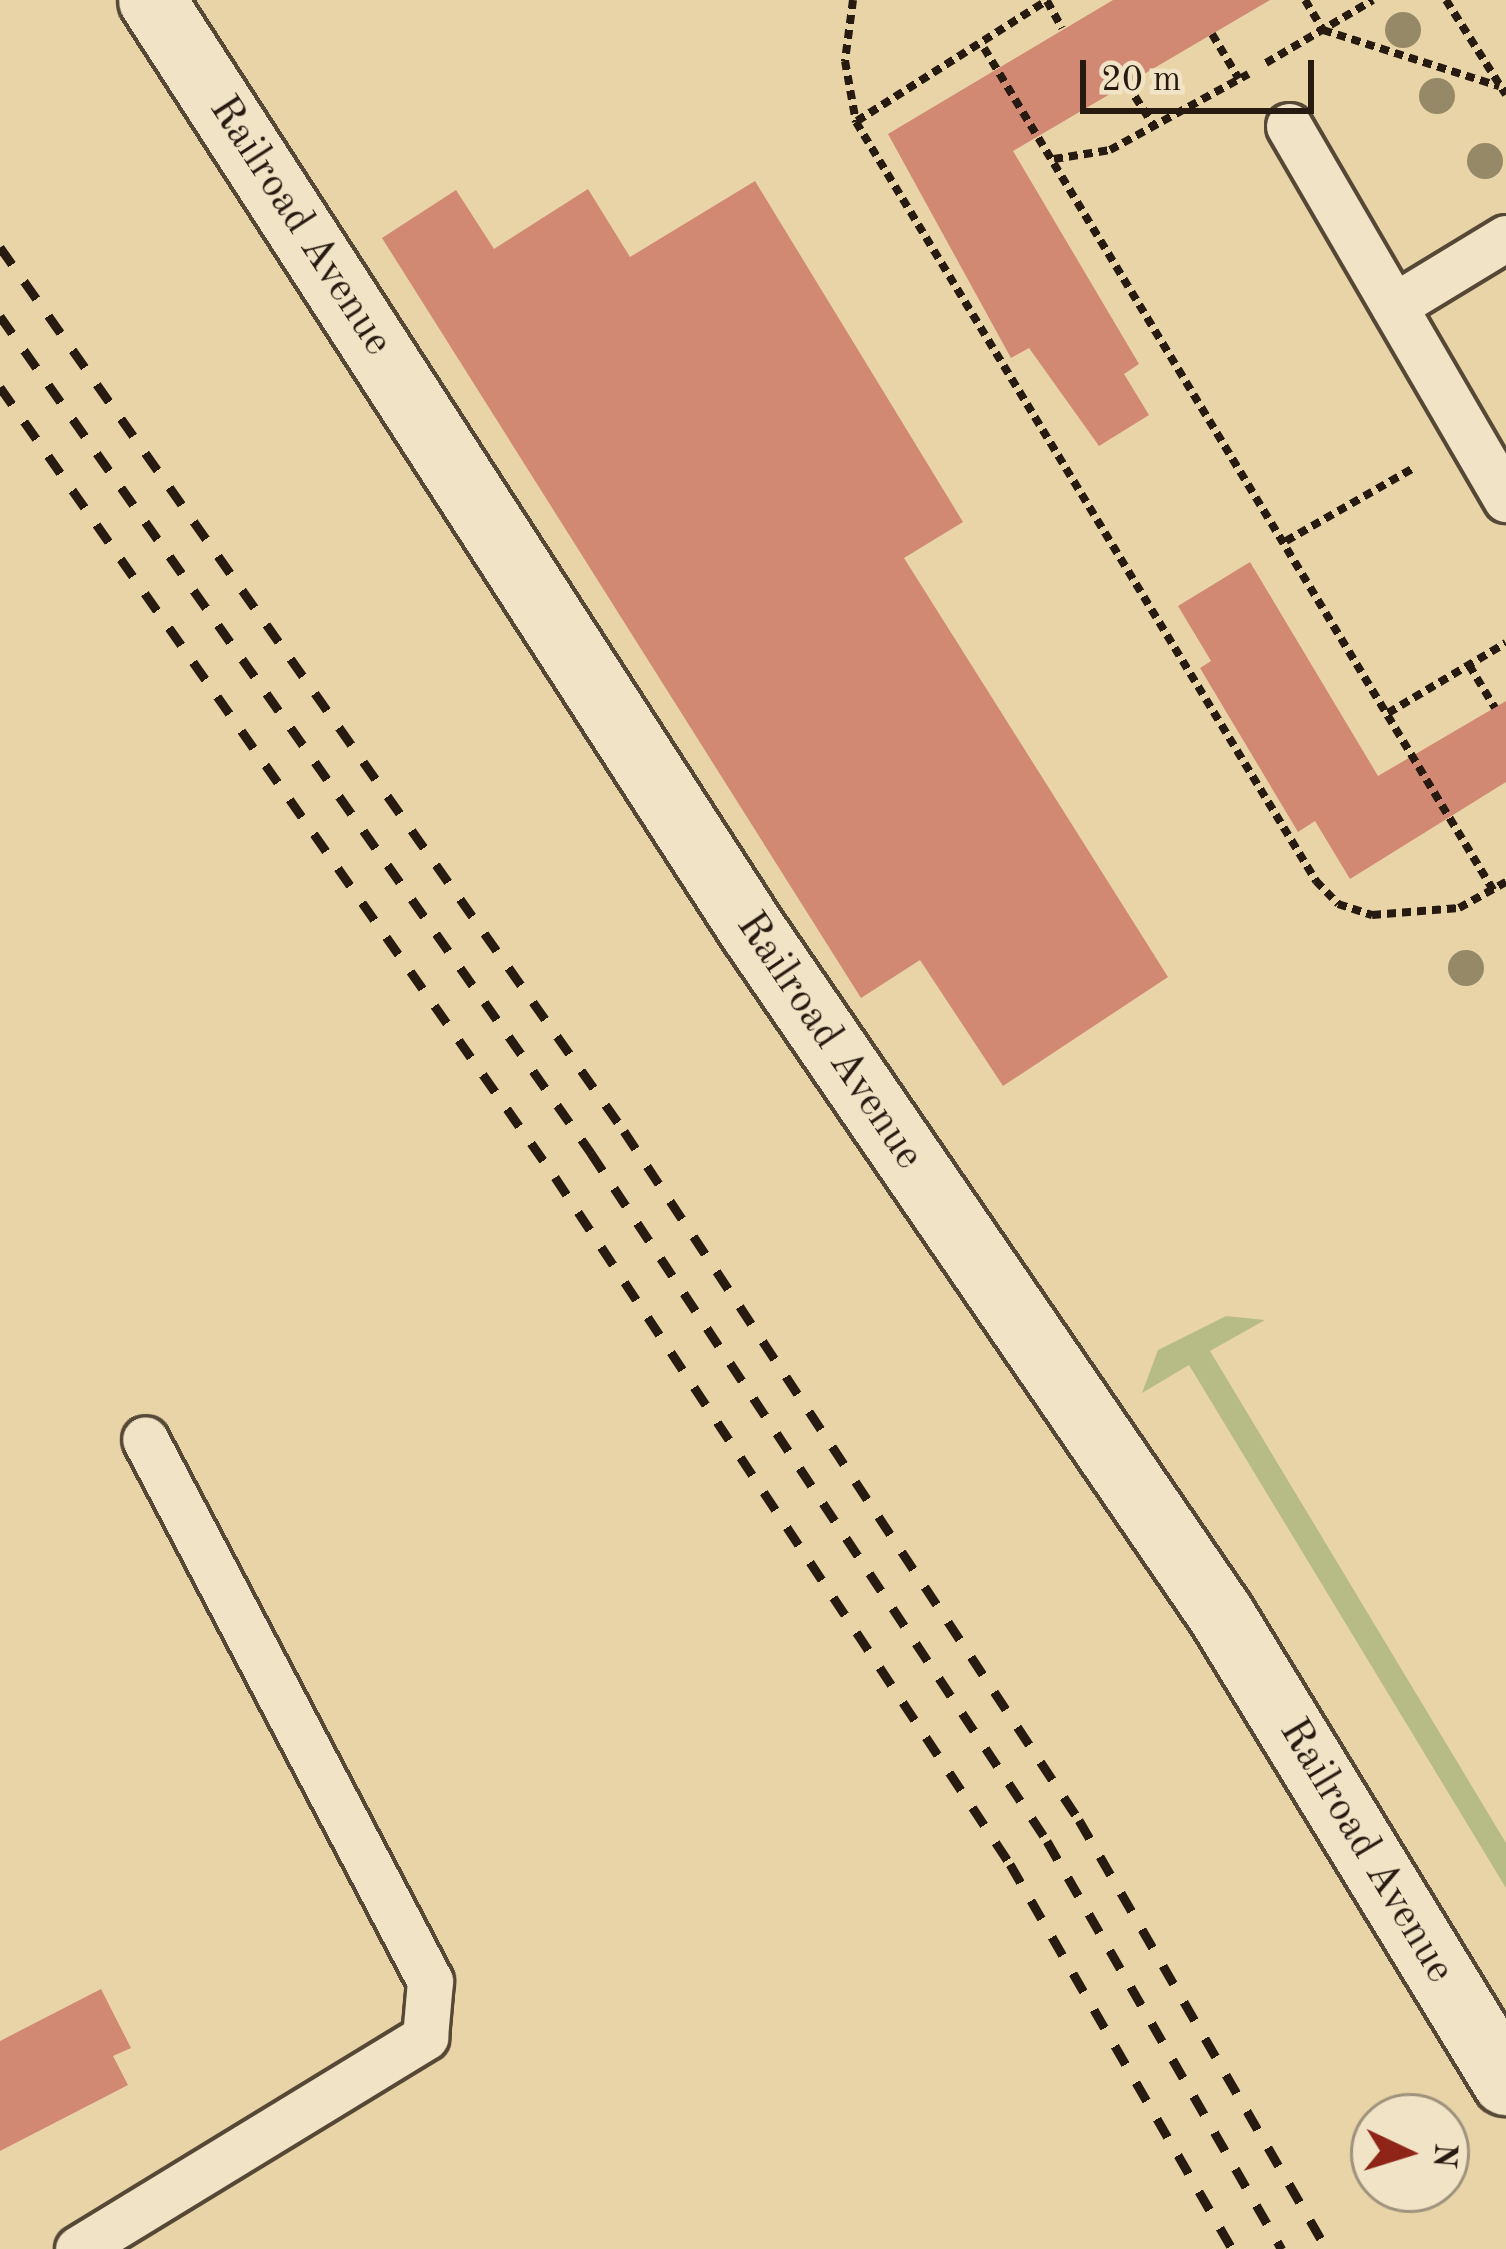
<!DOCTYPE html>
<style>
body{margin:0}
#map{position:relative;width:1506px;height:2249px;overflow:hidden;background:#e8d4a7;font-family:"Old Standard TT",serif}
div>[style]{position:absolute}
.green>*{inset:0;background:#b7bc87}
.building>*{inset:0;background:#d28974}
.path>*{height:8px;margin-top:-4px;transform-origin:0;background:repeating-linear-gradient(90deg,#261a11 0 9px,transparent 0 15px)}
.roads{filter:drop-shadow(3px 0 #564836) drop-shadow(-3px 0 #564836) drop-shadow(0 3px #564836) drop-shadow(0 -3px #564836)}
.service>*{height:45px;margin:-22.5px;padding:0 22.5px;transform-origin:22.5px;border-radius:22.5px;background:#f0e3c6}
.minor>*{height:66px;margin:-33px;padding:0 33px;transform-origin:33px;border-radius:33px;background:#f0e3c6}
.rail>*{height:9px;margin-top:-4.5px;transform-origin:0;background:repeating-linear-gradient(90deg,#261a11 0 21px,transparent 0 42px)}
.trees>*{width:36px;height:36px;margin:-18px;border-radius:50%;background:#968968}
span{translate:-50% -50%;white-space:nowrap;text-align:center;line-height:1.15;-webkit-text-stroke:10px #f0e3c6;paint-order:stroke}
.street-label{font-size:42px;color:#261a11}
.north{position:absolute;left:1350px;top:2093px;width:120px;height:120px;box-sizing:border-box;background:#f0e3c6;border:3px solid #9f937e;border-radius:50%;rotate:94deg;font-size:33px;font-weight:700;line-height:48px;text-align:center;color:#261a11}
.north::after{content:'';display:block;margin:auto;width:42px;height:54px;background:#8f2418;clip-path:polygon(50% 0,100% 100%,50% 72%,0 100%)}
.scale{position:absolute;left:1080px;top:60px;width:234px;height:54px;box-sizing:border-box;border:6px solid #261a11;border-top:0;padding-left:15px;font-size:36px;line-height:42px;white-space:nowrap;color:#261a11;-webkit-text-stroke:9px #f0e3c6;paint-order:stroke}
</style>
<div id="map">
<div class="green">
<i style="clip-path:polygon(1226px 1316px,1265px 1320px,1210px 1351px,1506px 1843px,1506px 1888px,1189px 1365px,1142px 1393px,1158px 1350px)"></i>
</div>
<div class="building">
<i style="clip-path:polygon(1113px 0,1270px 0,1013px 151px,1139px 364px,1124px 374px,1149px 415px,1099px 446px,1029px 348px,1011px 358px,888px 134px)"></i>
<i style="clip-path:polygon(755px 181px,963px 522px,904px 558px,1168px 977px,1003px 1086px,920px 960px,861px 998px,382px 238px,456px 190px,494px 249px,588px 189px,630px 257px)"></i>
<i style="clip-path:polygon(1250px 562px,1378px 776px,1506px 701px,1506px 782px,1350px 879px,1315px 821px,1298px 832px,1200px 668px,1211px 661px,1178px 606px)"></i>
<i style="clip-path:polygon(101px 1989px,131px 2048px,113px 2056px,128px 2085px,0 2151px,0 2041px)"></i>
</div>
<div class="path">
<i style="left:853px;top:0;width:62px;rotate:97.5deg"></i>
<i style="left:845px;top:61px;width:62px;rotate:79.8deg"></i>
<i style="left:856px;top:122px;width:888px;rotate:58.78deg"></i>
<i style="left:1316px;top:881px;width:32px;rotate:46deg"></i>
<i style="left:1338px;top:904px;width:36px;rotate:18deg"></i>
<i style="left:1372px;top:915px;width:87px;rotate:-4.6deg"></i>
<i style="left:1459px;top:908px;width:54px;rotate:-29deg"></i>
<i style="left:1305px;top:0;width:35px;rotate:59deg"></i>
<i style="left:1323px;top:30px;width:185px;rotate:17.7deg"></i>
<i style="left:1446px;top:0;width:112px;rotate:57.7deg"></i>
<i style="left:1047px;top:1px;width:31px;rotate:61deg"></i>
<i style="left:1212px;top:34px;width:52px;rotate:59deg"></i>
<i style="left:984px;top:48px;width:987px;rotate:58.84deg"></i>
<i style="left:1266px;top:63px;width:124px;rotate:-30.5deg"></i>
<i style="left:1127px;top:84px;width:52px;rotate:57.5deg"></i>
<i style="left:857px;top:121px;width:226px;rotate:-32.4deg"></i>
<i style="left:1054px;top:159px;width:57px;rotate:-9.1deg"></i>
<i style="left:1110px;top:150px;width:158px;rotate:-28.8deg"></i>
<i style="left:1286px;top:541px;width:149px;rotate:-29.8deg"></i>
<i style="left:1469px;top:665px;width:50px;rotate:58.8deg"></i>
<i style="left:1388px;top:713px;width:137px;rotate:-30.7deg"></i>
</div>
<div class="roads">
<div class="service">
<i style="left:1289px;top:126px;width:432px;rotate:59.8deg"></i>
<i style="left:1394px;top:306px;width:131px;rotate:-31.3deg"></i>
<i style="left:78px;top:2249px;width:407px;rotate:-31.4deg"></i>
<i style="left:425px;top:2037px;width:56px;rotate:-84.9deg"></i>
<i style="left:430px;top:1981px;width:612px;rotate:-117.74deg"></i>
</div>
<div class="minor">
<i style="left:152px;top:0;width:1105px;rotate:57.16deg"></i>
<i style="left:751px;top:928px;width:834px;rotate:55.6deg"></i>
<i style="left:1222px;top:1616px;width:546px;rotate:58.64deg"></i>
</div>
</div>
<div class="rail">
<i style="left:0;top:247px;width:1082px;rotate:54.78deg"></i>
<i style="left:624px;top:1131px;width:826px;rotate:56.56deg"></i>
<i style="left:1079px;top:1820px;width:496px;rotate:60deg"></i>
<i style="left:0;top:316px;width:1025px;rotate:54.77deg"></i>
<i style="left:591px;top:1153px;width:825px;rotate:56.46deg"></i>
<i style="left:1047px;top:1841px;width:471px;rotate:60.1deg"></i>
<i style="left:0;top:387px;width:965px;rotate:54.91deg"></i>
<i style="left:555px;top:1177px;width:824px;rotate:56.48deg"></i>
<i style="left:1010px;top:1864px;width:444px;rotate:60deg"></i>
</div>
<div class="trees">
<i style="left:1403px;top:30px"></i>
<i style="left:1437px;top:96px"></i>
<i style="left:1485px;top:161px"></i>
<i style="left:1466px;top:968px"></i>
</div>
<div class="street-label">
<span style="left:300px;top:226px;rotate:57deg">Railroad Avenue</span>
<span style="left:829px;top:1041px;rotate:56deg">Railroad Avenue</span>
<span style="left:1366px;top:1851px;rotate:59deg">Railroad Avenue</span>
</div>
<div class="north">N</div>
<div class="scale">20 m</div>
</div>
